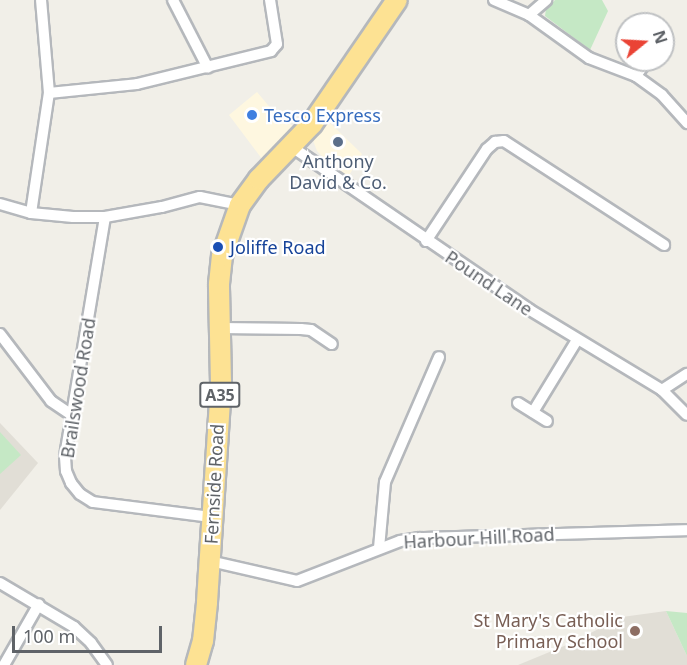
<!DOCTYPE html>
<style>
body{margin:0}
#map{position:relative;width:687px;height:665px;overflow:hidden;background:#f1efe8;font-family:"Noto Sans",sans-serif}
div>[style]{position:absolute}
.commercial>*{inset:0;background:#fef7e0}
.education>*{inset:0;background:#e1ded6}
.green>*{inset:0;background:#c5e8c5}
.roads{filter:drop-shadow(2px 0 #b5b8bc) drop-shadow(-2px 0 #b5b8bc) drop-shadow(0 2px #b5b8bc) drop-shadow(0 -2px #b5b8bc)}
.street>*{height:10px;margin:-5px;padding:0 5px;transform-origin:5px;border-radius:5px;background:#fff}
.highway>*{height:20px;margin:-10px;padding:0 10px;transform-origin:10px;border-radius:10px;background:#fde293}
.dots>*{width:16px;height:16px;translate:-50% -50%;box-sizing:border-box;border:3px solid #fff;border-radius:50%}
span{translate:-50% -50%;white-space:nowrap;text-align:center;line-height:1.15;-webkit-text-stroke:4.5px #fff;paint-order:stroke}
.shield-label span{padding:2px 4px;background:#fff;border:2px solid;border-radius:4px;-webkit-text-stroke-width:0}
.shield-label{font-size:16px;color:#5f6368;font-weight:700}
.shop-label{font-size:18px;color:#366cbe}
.left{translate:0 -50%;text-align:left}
.service-label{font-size:18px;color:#4e5e75}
.transit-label{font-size:18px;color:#164399}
.street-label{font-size:18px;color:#5f6368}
.education-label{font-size:18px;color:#785e54}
.right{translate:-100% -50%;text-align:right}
.north{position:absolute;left:615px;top:12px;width:60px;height:60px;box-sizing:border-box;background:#fff;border:2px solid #bfc1c3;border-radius:50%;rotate:72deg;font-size:16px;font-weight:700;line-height:24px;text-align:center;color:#5f6368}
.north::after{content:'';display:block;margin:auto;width:21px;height:27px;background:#ea4335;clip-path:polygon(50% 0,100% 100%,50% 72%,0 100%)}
.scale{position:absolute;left:12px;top:626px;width:150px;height:27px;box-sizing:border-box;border:3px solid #5f6368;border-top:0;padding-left:8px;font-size:18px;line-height:21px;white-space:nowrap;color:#5f6368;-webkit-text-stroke:4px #fff;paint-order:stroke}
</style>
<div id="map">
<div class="commercial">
<i style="clip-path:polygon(257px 92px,273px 111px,298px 130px,262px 159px,229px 115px)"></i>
<i style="clip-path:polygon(324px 117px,362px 154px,348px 177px,330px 165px,317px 151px,311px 135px)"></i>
</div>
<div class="education">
<i style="clip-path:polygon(0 423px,38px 463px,0 510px)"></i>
<i style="clip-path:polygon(666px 611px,687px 656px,687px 665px,518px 665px,569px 644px,622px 617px)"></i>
</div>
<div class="green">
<i style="clip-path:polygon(555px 0,602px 0,608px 11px,590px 50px,545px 16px,546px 9px)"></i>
<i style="clip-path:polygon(0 432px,21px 455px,0 474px)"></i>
<i style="clip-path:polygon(666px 611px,687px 613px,687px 656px)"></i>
</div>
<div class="roads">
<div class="street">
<i style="left:173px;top:0;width:76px;rotate:62.8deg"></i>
<i style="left:494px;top:0;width:38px;rotate:23deg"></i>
<i style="left:529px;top:15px;width:74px;rotate:35.6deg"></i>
<i style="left:589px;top:58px;width:50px;rotate:21deg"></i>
<i style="left:636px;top:76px;width:32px;rotate:36deg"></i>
<i style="left:662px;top:95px;width:38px;rotate:48deg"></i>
<i style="left:529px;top:15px;width:23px;rotate:-41deg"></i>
<i style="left:636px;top:76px;width:19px;rotate:-55deg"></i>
<i style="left:49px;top:93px;width:88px;rotate:-5.8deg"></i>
<i style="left:137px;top:84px;width:138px;rotate:-13.8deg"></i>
<i style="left:271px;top:51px;width:9px;rotate:-49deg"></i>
<i style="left:277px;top:44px;width:45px;rotate:-99deg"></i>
<i style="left:292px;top:147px;width:288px;rotate:34.4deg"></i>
<i style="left:530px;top:310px;width:154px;rotate:31.2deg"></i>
<i style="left:662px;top:390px;width:35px;rotate:45deg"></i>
<i style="left:0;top:204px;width:32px;rotate:16deg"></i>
<i style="left:31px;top:213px;width:42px;rotate:5.4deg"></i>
<i style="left:73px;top:217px;width:32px"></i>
<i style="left:105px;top:217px;width:58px;rotate:-10deg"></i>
<i style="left:162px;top:207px;width:39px;rotate:-15deg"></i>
<i style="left:200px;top:197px;width:41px;rotate:11.3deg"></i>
<i style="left:31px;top:213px;width:121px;rotate:-81.5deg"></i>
<i style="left:49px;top:93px;width:93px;rotate:-94.9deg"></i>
<i style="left:105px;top:217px;width:243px;rotate:99.5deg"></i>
<i style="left:65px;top:457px;width:14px;rotate:86deg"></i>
<i style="left:66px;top:471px;width:13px;rotate:67deg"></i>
<i style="left:71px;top:483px;width:14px;rotate:51deg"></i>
<i style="left:80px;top:494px;width:15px;rotate:32deg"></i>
<i style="left:93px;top:502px;width:120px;rotate:7.2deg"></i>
<i style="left:426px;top:241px;width:110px;rotate:-56.5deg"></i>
<i style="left:487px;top:149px;width:11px;rotate:-41deg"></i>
<i style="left:495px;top:142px;width:9px;rotate:-6deg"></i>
<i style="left:504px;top:141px;width:191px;rotate:33deg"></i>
<i style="left:220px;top:328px;width:81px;rotate:0.7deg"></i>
<i style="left:301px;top:329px;width:10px;rotate:6deg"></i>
<i style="left:311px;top:330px;width:25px;rotate:34deg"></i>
<i style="left:0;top:334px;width:84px;rotate:52.7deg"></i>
<i style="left:51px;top:401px;width:25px;rotate:34deg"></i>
<i style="left:662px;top:390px;width:30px;rotate:-33deg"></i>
<i style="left:518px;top:403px;width:34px;rotate:32deg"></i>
<i style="left:533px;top:412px;width:84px;rotate:-58.6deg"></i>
<i style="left:379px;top:548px;width:66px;rotate:-84.8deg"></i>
<i style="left:385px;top:482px;width:136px;rotate:-66.6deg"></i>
<i style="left:210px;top:561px;width:89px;rotate:12.9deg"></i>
<i style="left:297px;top:581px;width:110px;rotate:-21.2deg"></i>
<i style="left:400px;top:541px;width:20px;rotate:-9deg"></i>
<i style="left:420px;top:538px;width:267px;rotate:-1.7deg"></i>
<i style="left:0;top:583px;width:86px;rotate:30.7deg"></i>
<i style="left:74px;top:627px;width:23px;rotate:43deg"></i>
<i style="left:91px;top:643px;width:27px;rotate:54deg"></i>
<i style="left:4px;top:665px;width:70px;rotate:-60.2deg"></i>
</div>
<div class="highway">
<i style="left:196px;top:665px;width:25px;rotate:-74deg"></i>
<i style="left:203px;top:641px;width:39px;rotate:-84deg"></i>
<i style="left:207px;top:602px;width:219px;rotate:-86.3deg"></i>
<i style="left:221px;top:383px;width:99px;rotate:-91.2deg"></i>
<i style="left:219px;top:284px;width:28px;rotate:-84deg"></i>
<i style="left:222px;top:256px;width:54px;rotate:-70.6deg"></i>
<i style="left:240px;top:205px;width:32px;rotate:-54deg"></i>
<i style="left:259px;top:179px;width:76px;rotate:-46.1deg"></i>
<i style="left:312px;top:124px;width:150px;rotate:-55.6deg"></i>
</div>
</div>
<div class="dots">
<i style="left:252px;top:115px;background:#3f7fe0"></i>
<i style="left:338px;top:142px;background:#5c6f8a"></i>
<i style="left:218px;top:247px;background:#1a4fb4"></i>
<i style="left:635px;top:631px;background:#8d6e63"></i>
</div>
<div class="shield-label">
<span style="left:220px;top:395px">A35</span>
</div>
<div class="shop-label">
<span class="left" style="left:264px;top:115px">Tesco Express</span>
</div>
<div class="service-label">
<span style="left:338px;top:172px">Anthony<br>David &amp; Co.</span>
</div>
<div class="transit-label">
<span class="left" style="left:230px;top:247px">Joliffe Road</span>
</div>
<div class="street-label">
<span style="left:489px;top:283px;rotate:34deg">Pound Lane</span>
<span style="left:78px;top:388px;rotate:-81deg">Brailswood Road</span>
<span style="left:214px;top:484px;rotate:-87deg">Fernside Road</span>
<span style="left:479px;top:538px;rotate:-3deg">Harbour Hill Road</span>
</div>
<div class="education-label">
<span class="right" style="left:623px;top:631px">St Mary's Catholic<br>Primary School</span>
</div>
<div class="north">N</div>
<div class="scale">100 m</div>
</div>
